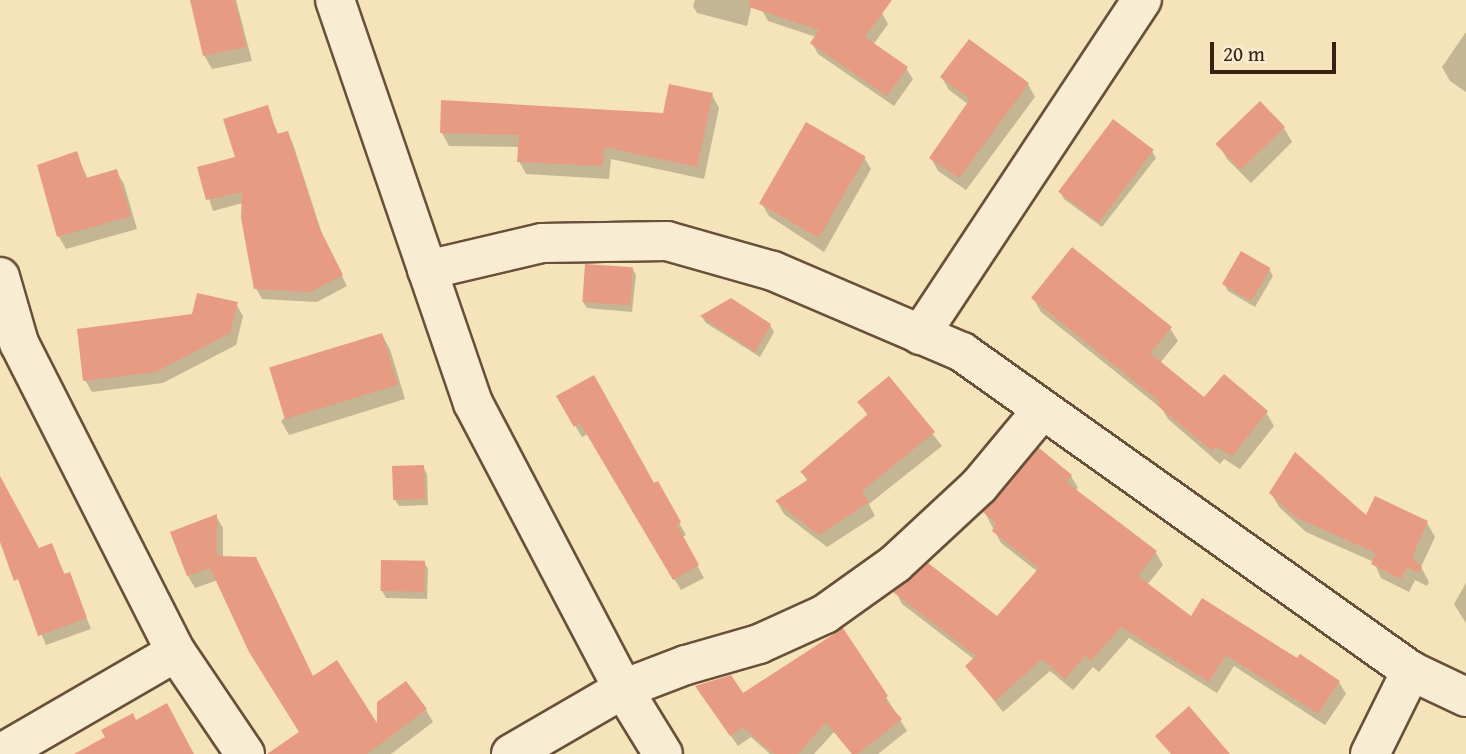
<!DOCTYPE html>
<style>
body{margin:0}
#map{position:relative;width:1466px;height:754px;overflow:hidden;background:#f5e4b9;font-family:"Gentium Book Plus",serif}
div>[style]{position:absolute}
.shadow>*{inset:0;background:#0003}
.building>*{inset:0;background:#e79b83;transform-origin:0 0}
.roads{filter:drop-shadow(2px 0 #695139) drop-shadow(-2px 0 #695139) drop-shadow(0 2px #695139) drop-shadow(0 -2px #695139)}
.street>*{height:38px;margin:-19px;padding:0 19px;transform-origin:19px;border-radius:19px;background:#f8edd2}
.secondary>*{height:38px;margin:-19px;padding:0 19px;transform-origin:19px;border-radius:19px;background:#f8edd2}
span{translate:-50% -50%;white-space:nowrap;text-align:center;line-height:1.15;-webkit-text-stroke:5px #f8edd2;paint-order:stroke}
.scale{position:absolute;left:1210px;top:42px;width:126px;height:32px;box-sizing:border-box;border:4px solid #3a200e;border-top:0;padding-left:9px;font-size:21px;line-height:24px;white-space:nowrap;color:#3a200e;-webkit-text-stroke:5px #f8edd2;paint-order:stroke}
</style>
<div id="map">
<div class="shadow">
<i style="clip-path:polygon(201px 0,236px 0,252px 61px,212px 69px,204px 55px)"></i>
<i style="clip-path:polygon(695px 0,753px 0,747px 26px,697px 13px,693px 6px)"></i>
<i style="clip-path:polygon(765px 0,864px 0,882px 13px,888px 24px,873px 45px,906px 68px,913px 79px,894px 106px,818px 54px,812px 43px,816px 37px,768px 21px,762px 10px)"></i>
<i style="clip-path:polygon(1466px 32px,1466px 92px,1450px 81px,1442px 67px)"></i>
<i style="clip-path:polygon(942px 78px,1028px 84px,1035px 97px,966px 190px,938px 171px,931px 158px,968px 104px,949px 90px)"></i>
<i style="clip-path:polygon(712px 95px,719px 108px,704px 179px,611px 159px,609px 179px,526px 174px,519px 161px,520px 147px,449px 146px,442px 133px,664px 115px)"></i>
<i style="clip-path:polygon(267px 107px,279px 136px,287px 133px,293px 144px,324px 240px,347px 286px,317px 302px,262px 299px,256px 288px,243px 203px,213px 211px,199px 168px,237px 158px)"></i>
<i style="clip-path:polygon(1284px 128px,1292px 142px,1251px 183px,1227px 159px,1219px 145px)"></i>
<i style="clip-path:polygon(1152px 151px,1156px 158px,1102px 227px,1064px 199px,1060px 192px)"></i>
<i style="clip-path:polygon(76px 154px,88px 179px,116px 171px,124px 184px,137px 229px,66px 249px,59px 237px,39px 166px)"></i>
<i style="clip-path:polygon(864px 157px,871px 169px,824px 252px,769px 216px,762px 204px)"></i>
<i style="clip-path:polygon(632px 268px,636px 275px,632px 312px,587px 308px,583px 302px)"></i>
<i style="clip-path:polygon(1269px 269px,1273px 276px,1255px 307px,1228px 291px,1224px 284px)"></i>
<i style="clip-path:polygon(1033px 298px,1170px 328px,1178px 341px,1160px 363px,1204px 400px,1266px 412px,1274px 426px,1240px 469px,1224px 459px,1220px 464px,1168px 419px,1162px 409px,1041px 312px)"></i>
<i style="clip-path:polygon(236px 304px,243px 316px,236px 345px,163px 383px,92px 392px,85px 380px,193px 315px)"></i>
<i style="clip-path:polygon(702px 317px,770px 325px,774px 332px,760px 357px,706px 323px)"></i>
<i style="clip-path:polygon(382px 335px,390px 349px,405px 399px,289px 435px,281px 421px)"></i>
<i style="clip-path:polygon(889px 378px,942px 446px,869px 504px,875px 516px,827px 547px,784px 514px,777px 502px,808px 482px,802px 472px,868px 416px,859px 402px)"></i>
<i style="clip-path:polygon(558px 397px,654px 486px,657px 484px,686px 535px,682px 537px,704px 578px,681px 590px,588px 434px,582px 437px)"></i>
<i style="clip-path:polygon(423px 467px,427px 474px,428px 505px,399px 506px,395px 500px)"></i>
<i style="clip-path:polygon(1071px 476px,1078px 488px,1075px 491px,1156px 553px,1163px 565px,1147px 585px,1191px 618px,1297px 661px,1300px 657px,1339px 682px,1346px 694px,1325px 725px,1234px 666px,1217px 693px,1129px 638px,1099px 672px,1093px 667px,1073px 690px,1050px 671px,1003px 712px,967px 666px,975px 660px,902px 604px,896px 592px,997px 618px,1038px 572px,1001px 543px,985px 513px)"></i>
<i style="clip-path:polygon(0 478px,38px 550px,51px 545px,65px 575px,69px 574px,91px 629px,46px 645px,0 536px)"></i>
<i style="clip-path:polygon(1271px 493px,1366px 518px,1427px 523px,1435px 537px,1421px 567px,1429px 582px,1427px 586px,1415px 580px,1409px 592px,1381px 578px,1374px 562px,1306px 532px,1279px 507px)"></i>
<i style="clip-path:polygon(216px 516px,223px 528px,223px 558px,314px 678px,379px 729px,426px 710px,433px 722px,391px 754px,312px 754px,218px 580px,195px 588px,188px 576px,172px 533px)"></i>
<i style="clip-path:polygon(424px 562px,428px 569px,427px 599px,386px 598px,382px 591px)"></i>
<i style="clip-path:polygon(1466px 583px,1466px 623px,1454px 604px)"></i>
<i style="clip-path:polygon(743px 695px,886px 697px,907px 731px,878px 754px,852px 754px,834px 732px,814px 754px,770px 754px,751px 737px,738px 746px,704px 698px)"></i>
</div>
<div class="building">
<i style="clip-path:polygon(190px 0,235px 0,246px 47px,203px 56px)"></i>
<i style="clip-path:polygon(750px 0,892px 0,865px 37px,908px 67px,887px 96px,810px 43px,819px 30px,749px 7px)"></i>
<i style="clip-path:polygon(969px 39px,1029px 83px,959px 178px,929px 158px,970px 99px,940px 77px)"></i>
<i style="clip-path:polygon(669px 84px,713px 93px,697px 167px,604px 147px,603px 166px,517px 162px,519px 135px,440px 133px,441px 100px,663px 113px)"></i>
<i style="left:1260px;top:101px;width:36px;height:62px;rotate:46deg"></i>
<i style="clip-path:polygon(268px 105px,277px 134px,288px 131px,319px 227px,343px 275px,310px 292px,254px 289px,241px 218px,242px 192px,206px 200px,197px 167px,235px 157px,223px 119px)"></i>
<i style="left:1113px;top:119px;width:51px;height:91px;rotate:37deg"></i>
<i style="left:806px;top:122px;width:69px;height:94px;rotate:30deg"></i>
<i style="clip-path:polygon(77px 151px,86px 178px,117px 169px,131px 216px,57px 237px,37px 165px)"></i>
<i style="clip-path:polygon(1072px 247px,1172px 327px,1150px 353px,1204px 397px,1224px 374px,1268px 411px,1232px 456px,1216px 447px,1212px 451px,1158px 406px,1160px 402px,1031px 298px)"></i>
<i style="left:1241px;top:251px;width:34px;height:38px;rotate:30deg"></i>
<i style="left:585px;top:264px;width:48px;height:38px;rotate:4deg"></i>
<i style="clip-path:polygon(197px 293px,238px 302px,230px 333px,156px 372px,83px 381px,77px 329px,192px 314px)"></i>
<i style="clip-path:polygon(731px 298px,771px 324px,755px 352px,700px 316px)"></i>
<i style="left:382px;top:333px;width:54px;height:118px;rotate:73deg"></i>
<i style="clip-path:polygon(594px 375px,654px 483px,658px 481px,681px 522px,677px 525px,699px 565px,673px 580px,580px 423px,574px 427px,556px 396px)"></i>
<i style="clip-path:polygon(889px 376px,935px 432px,862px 491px,869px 502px,819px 535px,775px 501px,809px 479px,800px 472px,868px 414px,857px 402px)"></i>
<i style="clip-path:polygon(1039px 448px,1072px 475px,1066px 482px,1157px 551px,1138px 576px,1191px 616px,1202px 598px,1297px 658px,1300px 654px,1340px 681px,1318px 714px,1226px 655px,1209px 682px,1121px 627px,1091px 661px,1085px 656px,1065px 679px,1042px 659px,995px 701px,965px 666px,976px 656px,893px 592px,928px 563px,997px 616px,1039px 568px,992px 531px,996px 523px,983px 512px)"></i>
<i style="clip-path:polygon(1295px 452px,1366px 515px,1375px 496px,1428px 521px,1412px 557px,1422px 567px,1419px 573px,1407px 567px,1401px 579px,1371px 564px,1376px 553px,1297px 518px,1269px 493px)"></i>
<i style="left:424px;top:465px;width:34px;height:32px;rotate:88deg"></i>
<i style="clip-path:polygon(0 476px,39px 548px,52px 543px,64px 574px,70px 572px,87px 618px,38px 636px,18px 579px,14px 581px,0 542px)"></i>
<i style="clip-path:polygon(217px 514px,217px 556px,256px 557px,313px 676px,337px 660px,377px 723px,377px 702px,406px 681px,427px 709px,367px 754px,267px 754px,299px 732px,249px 652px,210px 568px,187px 576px,170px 532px)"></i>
<i style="left:381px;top:560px;width:44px;height:31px;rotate:1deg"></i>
<i style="clip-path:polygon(843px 628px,888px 696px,884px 699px,902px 719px,858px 754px,852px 754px,826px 722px,798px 754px,774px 754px,743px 727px,730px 736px,695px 686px,731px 675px,743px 693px)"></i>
<i style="clip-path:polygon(167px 703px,194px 754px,74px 754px,105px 737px,101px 730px,133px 713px,136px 720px)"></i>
<i style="clip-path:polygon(1189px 706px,1230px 754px,1171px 754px,1155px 736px)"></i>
</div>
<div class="roads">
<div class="street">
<i style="left:427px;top:270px;width:118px;rotate:-13.2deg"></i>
<i style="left:542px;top:243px;width:125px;rotate:-0.9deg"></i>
<i style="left:667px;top:241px;width:110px;rotate:15.8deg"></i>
<i style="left:773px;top:271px;width:206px;rotate:23.2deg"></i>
<i style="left:962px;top:352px;width:551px;rotate:35.39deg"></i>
<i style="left:1411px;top:671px;width:61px;rotate:25.3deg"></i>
<i style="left:0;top:277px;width:69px;rotate:73.9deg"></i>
<i style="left:19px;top:343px;width:347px;rotate:63.1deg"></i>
<i style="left:176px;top:652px;width:123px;rotate:55.9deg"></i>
<i style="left:920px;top:335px;width:402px;rotate:-56.5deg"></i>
<i style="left:0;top:754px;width:203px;rotate:-30.1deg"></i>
<i style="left:511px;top:754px;width:129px;rotate:-30.1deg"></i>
<i style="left:623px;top:689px;width:67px;rotate:-20.9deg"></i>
<i style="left:686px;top:665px;width:76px;rotate:-16deg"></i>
<i style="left:759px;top:644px;width:72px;rotate:-24.4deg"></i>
<i style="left:825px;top:614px;width:86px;rotate:-35.5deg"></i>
<i style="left:895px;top:564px;width:115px;rotate:-42.9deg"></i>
<i style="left:979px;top:486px;width:99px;rotate:-50.3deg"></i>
<i style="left:1370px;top:754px;width:93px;rotate:-63.7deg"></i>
</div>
<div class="secondary">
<i style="left:335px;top:0;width:426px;rotate:71.1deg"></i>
<i style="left:473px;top:403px;width:323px;rotate:62.3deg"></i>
<i style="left:623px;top:689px;width:76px;rotate:58.4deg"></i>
</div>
</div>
<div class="scale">20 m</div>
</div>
